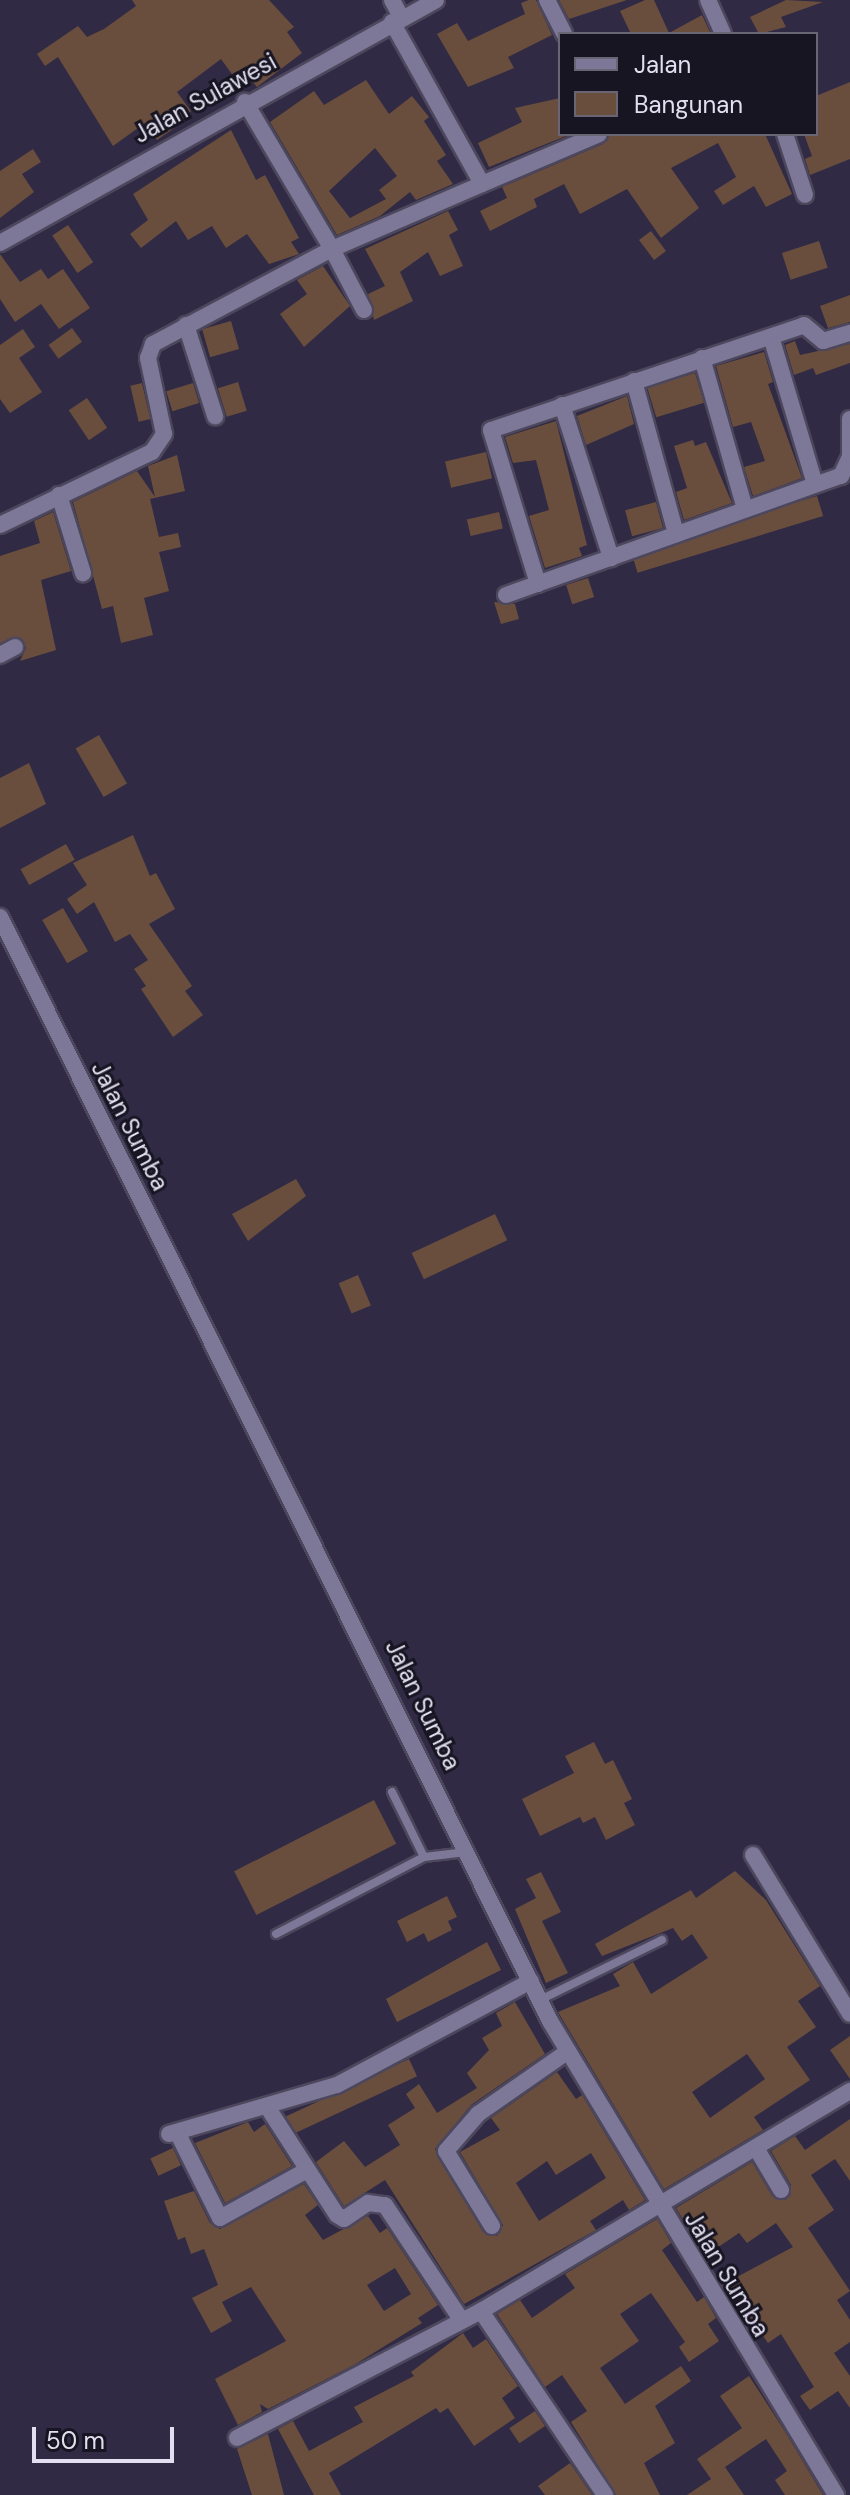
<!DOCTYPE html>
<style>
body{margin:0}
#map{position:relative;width:850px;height:2495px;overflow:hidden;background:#302a45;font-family:"DM Sans",sans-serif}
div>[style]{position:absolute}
.building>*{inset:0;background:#6a4e3d;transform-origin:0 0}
.roads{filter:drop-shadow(2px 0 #4d475d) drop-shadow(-2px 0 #4d475d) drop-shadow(0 2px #4d475d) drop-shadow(0 -2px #4d475d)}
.service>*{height:8px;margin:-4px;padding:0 4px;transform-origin:4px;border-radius:4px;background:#7d7897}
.minor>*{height:16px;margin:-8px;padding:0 8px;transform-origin:8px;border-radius:8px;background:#7d7897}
span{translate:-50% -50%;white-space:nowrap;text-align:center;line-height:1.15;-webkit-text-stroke:6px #171521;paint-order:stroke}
.street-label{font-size:24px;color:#e2dff0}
.legend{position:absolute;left:558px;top:32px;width:260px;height:104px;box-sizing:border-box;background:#171521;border:2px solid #686674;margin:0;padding:10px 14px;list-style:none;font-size:24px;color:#e2dff0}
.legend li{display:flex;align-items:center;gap:16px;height:40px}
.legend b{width:40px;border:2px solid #686674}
.scale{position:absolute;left:32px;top:2427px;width:142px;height:36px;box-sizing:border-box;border:4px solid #e2dff0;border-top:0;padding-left:10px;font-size:24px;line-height:28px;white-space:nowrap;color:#e2dff0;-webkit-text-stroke:6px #171521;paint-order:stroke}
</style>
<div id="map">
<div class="building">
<i style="clip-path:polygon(132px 0,269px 0,294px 27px,287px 32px,302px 53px,257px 87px,252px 81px,242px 88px,221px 59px,177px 92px,191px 111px,173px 129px,157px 140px,145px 123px,113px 146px,58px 57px,45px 66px,37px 54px,78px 26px,87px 37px,104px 29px,136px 6px)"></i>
<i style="clip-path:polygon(529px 0,536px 0,552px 35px,508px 57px,514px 68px,468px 87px,437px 34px,457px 23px,468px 41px,525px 14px,521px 3px)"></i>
<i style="clip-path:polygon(559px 0,627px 0,569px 19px)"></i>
<i style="clip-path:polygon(645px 0,654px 0,669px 33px,702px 15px,711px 34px,631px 34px,620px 11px)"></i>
<i style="clip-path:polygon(786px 0,823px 2px,781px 17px,786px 27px,759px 34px,750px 17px)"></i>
<i style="clip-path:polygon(evenodd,366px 80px,389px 114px,412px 96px,429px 117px,424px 121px,446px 155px,437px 161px,453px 184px,416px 200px,410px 192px,380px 216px,337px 235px,270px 122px,314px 91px,324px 105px,366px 80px,375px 148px,397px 176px,379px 190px,386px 199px,350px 218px,329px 191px,375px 148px)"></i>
<i style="clip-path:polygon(850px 82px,850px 159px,810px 175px,805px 159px,812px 156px,804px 134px,816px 134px,816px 96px)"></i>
<i style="clip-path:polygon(560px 98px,560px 134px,571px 134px,489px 167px,478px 143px,522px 122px,515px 108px)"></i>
<i style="clip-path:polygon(231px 130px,256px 180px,265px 175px,299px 238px,291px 242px,299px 254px,269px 264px,247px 234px,226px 248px,212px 226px,188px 240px,176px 221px,141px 248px,130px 234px,148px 220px,133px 194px)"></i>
<i style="clip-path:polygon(610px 134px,765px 134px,792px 194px,766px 207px,754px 186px,723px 205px,714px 191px,736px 177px,718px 143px,671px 168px,699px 208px,661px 238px,627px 189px,580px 214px,564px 184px,534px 199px,537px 207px,490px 231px,480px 211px,507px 198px,502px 187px,603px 144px)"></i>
<i style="clip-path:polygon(33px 149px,41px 162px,22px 174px,34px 192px,0 218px,0 171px)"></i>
<i style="clip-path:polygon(448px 211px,458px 230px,449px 235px,463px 266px,440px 276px,428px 252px,400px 272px,413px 301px,374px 320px,368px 294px,385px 286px,365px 249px)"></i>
<i style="left:68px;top:225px;width:45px;height:19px;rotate:56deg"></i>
<i style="left:651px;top:231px;width:25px;height:15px;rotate:53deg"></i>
<i style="left:819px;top:241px;width:28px;height:39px;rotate:72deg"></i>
<i style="clip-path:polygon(0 254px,20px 282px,41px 269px,48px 279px,63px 269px,90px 308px,59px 329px,41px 304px,15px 322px,0 299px)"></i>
<i style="clip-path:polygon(323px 266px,350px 306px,304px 347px,280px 314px,307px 294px,297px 280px)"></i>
<i style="clip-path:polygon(850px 295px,850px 322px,828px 328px,820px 306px)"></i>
<i style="left:231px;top:321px;width:29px;height:30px;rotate:74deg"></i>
<i style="left:72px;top:328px;width:17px;height:29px;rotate:54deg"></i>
<i style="clip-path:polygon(23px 329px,35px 347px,19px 358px,42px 392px,10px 413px,0 399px,0 345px)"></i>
<i style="clip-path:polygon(795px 341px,800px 355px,850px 344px,850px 363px,816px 375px,813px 368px,794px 375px,785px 345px)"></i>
<i style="clip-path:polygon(764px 352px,773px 382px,768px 384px,802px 478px,753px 496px,744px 467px,765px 461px,751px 422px,733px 427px,716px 366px)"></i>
<i style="left:695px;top:373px;width:31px;height:50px;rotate:73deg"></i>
<i style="left:238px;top:382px;width:30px;height:21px;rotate:73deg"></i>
<i style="left:142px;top:383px;width:37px;height:12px;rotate:77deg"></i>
<i style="left:193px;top:383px;width:21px;height:28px;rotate:73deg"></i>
<i style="clip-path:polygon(627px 396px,634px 424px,586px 445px,577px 416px)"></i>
<i style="left:87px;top:398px;width:36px;height:22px;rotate:56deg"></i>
<i style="clip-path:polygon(556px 421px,587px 545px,579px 548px,582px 556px,545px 568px,529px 516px,549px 510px,536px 460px,513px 463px,505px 437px)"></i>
<i style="clip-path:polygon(693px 440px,695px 446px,706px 442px,732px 503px,684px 520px,676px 492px,687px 488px,674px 446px)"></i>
<i style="left:486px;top:452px;width:27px;height:42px;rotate:77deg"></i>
<i style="clip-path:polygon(177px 455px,185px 491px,150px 499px,159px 537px,178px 533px,181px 547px,159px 552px,169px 591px,144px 598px,153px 635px,121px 643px,113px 606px,102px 609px,73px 502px,137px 471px,155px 497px,148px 466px)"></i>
<i style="left:817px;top:496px;width:21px;height:194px;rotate:73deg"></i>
<i style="left:656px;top:502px;width:27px;height:32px;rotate:75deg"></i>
<i style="clip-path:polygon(53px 512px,71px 571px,41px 580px,56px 650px,20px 661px,26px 648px,21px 638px,0 643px,0 556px,40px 543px,34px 521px)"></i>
<i style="left:499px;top:512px;width:17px;height:33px;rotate:77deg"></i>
<i style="left:588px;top:578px;width:20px;height:23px;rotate:72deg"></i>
<i style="clip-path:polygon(494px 602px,515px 604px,519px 619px,501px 624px)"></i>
<i style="left:99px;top:735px;width:56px;height:27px;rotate:60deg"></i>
<i style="clip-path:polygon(29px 763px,46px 804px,0 828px,0 778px)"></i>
<i style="clip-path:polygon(133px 835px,150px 876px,156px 873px,175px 909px,149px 924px,192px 986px,185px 991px,203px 1015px,173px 1037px,141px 989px,146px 986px,134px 969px,148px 960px,130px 934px,115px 942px,94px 902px,77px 914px,67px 899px,87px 885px,73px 863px)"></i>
<i style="left:66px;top:844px;width:18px;height:52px;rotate:61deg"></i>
<i style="left:63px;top:908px;width:50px;height:24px;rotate:60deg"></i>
<i style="clip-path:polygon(296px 1179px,306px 1196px,248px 1241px,232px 1214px)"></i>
<i style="left:495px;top:1214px;width:29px;height:92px;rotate:65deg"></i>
<i style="left:358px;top:1275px;width:33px;height:21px;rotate:67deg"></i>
<i style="clip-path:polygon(594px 1742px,605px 1764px,613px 1760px,632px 1799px,624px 1803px,635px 1825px,606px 1840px,595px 1817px,583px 1823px,580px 1817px,540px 1836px,522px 1799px,574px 1773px,565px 1756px)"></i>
<i style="left:374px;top:1800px;width:49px;height:157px;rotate:63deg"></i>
<i style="clip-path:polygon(evenodd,735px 1871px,766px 1900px,820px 1986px,798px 2001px,816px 2027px,787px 2047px,810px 2080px,754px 2117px,763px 2130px,664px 2189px,558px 2012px,620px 1986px,613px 1974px,633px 1962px,651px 1994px,708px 1958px,692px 1934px,682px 1941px,673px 1928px,602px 1956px,595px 1944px,691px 1890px,696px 1898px,735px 1871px,747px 2054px,765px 2079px,710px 2118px,692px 2092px,747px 2054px)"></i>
<i style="clip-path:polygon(541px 1872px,561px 1912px,542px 1921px,568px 1973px,546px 1983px,515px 1909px,536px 1898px,526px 1879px)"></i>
<i style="clip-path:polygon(447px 1896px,457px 1917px,448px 1921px,452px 1930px,428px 1942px,424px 1933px,407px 1942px,397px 1921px)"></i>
<i style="clip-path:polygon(487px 1942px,501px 1970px,397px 2022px,386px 1999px)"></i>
<i style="clip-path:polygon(evenodd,515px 2002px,545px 2054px,471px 2105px,435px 2149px,483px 2232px,497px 2236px,503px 2225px,460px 2152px,500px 2130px,491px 2118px,557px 2072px,576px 2099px,582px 2095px,645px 2200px,629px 2210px,623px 2200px,590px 2221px,596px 2230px,464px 2304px,385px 2180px,344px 2206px,316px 2162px,344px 2141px,365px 2167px,400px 2145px,388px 2125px,415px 2108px,406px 2094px,419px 2084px,437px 2113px,477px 2088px,467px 2073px,489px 2050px,482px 2038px,502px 2026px,496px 2013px,515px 2002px,591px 2153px,606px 2178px,539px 2221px,516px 2183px,547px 2161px,556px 2175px,591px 2153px)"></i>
<i style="clip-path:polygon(850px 2036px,850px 2079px,830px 2050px)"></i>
<i style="left:409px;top:2059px;width:19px;height:136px;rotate:65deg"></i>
<i style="clip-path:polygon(850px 2119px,850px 2181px,835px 2159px,811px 2175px,834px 2210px,808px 2228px,850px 2291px,837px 2300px,850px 2320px,850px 2342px,834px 2353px,850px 2376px,850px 2408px,838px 2391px,810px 2410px,800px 2396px,814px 2387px,781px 2334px,768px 2343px,749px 2316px,743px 2320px,722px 2285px,793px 2247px,776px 2223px,747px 2243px,739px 2233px,705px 2256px,676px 2208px,752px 2162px,772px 2196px,786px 2200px,791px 2185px,771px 2151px,795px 2136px,805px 2150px)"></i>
<i style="clip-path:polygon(248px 2122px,254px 2132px,265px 2124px,292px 2166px,225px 2203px,195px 2143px)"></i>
<i style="left:173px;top:2148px;width:19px;height:25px;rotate:65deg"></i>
<i style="clip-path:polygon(evenodd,304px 2184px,318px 2205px,305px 2215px,323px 2240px,368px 2216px,380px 2233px,387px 2228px,438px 2305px,418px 2318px,422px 2323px,354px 2365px,268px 2409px,260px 2404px,262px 2412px,238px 2425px,215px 2379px,286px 2341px,251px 2287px,222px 2302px,232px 2321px,211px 2333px,192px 2298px,218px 2285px,204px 2249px,191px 2254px,185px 2237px,178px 2240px,164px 2201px,194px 2191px,210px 2223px,220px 2229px,304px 2184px,395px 2268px,411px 2294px,384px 2311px,367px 2285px,395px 2268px)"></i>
<i style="clip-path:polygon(657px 2219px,671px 2243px,662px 2250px,697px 2302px,704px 2297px,716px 2318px,708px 2324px,719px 2341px,689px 2362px,679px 2347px,685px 2342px,651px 2293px,620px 2314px,639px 2341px,600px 2368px,625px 2404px,681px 2366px,691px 2381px,655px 2406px,675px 2443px,644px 2463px,660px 2495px,616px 2495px,571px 2422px,587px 2411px,562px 2375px,545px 2387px,497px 2314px,520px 2300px,532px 2318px,575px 2288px,565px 2274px)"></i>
<i style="clip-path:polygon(463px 2333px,473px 2348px,486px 2339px,518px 2386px,502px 2398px,515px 2418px,474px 2446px,448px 2408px,440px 2413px,436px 2408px,329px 2473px,341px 2495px,314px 2495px,278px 2429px,293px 2421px,309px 2451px,363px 2422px,354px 2407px,414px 2376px,411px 2372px)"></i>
<i style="clip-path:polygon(749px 2376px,786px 2433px,823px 2495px,785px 2495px,775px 2480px,787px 2471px,766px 2439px,725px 2467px,744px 2495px,687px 2495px,711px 2479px,697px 2459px,742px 2428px,720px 2396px)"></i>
<i style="left:535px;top:2411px;width:18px;height:31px;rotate:56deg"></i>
<i style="clip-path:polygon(268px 2434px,284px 2495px,252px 2495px,237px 2449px)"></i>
<i style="clip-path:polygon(570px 2463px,592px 2495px,545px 2495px,538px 2486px)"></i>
</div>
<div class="roads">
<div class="service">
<i style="left:392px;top:1792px;width:72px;rotate:63.8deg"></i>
<i style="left:276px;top:1934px;width:167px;rotate:-27.5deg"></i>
<i style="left:424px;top:1857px;width:43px;rotate:-6.6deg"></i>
<i style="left:540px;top:2000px;width:136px;rotate:-26.2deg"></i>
</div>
<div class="minor">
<i style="left:392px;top:0;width:19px;rotate:62deg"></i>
<i style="left:547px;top:0;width:38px;rotate:63deg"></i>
<i style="left:708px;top:0;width:37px;rotate:66deg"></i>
<i style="left:392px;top:22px;width:185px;rotate:60.9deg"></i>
<i style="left:482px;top:184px;width:127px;rotate:-23.1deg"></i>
<i style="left:785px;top:134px;width:64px;rotate:71.8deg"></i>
<i style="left:0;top:243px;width:499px;rotate:-29.1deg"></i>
<i style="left:364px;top:310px;width:69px;rotate:-117.7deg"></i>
<i style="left:332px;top:249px;width:163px;rotate:-23.4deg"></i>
<i style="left:186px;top:325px;width:96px;rotate:72.3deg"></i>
<i style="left:772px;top:340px;width:150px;rotate:73.4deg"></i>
<i style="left:702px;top:358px;width:157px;rotate:74.1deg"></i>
<i style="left:634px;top:381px;width:159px;rotate:74.6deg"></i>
<i style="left:562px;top:405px;width:161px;rotate:72.2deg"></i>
<i style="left:59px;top:495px;width:82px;rotate:72.9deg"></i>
<i style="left:0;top:525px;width:169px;rotate:-25.7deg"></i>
<i style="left:152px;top:452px;width:22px;rotate:-56deg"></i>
<i style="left:164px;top:434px;width:78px;rotate:-101.9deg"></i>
<i style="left:148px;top:358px;width:15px;rotate:-70deg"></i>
<i style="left:153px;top:344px;width:203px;rotate:-28deg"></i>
<i style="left:332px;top:249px;width:171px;rotate:-120.6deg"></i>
<i style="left:538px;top:584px;width:161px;rotate:-107deg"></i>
<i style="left:491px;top:430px;width:330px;rotate:-18.5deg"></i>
<i style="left:804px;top:325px;width:25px;rotate:40deg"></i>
<i style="left:823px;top:341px;width:28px;rotate:-17deg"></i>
<i style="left:506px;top:595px;width:356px;rotate:-19.6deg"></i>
<i style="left:841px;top:476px;width:21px;rotate:-65deg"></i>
<i style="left:850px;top:457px;width:38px;rotate:-90deg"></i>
<i style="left:0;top:655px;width:17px;rotate:-28deg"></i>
<i style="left:0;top:917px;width:1233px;rotate:63.52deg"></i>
<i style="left:550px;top:2021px;width:554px;rotate:58.89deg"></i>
<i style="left:753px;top:1855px;width:186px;rotate:58.6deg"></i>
<i style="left:268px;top:2108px;width:127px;rotate:57.2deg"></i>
<i style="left:337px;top:2215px;width:8px;rotate:30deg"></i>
<i style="left:344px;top:2219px;width:29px;rotate:-34deg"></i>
<i style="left:368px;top:2203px;width:17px;rotate:7deg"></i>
<i style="left:385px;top:2205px;width:139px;rotate:56.4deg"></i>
<i style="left:177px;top:2132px;width:96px;rotate:63.4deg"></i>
<i style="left:220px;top:2218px;width:99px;rotate:-28.9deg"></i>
<i style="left:169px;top:2134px;width:175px;rotate:-16.3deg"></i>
<i style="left:337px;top:2085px;width:220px;rotate:-28.2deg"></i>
<i style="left:756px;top:2148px;width:49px;rotate:59.2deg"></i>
<i style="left:492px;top:2226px;width:88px;rotate:-121.5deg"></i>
<i style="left:446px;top:2151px;width:49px;rotate:-49.1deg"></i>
<i style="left:478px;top:2114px;width:108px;rotate:-34.9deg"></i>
<i style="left:481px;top:2311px;width:222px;rotate:56deg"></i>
<i style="left:237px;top:2438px;width:275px;rotate:-27.5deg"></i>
<i style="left:481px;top:2311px;width:430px;rotate:-30.8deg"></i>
</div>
</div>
<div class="street-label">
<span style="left:205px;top:98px;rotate:-29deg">Jalan Sulawesi</span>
<span style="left:130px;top:1126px;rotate:63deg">Jalan Sumba</span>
<span style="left:423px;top:1705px;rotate:64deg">Jalan Sumba</span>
<span style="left:727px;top:2274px;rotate:59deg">Jalan Sumba</span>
</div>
<ul class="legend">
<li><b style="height:10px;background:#7d7897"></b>Jalan</li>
<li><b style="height:22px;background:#6a4e3d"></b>Bangunan</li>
</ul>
<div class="scale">50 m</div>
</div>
